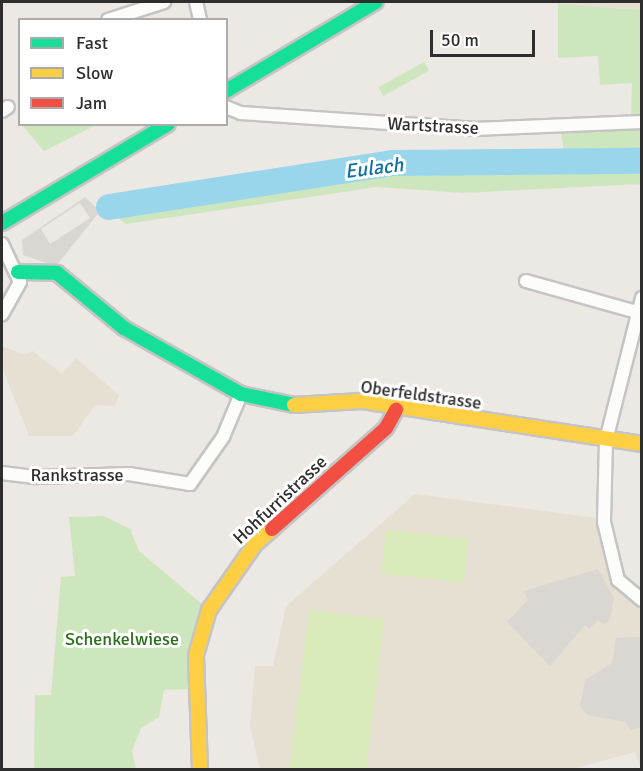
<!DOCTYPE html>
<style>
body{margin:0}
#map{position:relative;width:643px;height:771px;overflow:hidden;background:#ece8e4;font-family:Signika,sans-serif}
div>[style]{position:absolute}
.education>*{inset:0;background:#e6e0d3}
.green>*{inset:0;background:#cee6be;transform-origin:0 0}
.pitch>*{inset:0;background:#d9eabb;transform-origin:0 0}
.plaza>*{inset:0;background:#dad6d2}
.river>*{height:26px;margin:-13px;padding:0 13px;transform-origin:13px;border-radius:13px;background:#99d6ec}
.roads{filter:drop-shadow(2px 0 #c5c4c5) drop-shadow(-2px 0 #c5c4c5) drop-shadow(0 2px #c5c4c5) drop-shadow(0 -2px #c5c4c5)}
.street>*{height:12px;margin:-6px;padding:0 6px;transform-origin:6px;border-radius:6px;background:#fcfcfb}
.fast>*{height:14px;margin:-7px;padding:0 7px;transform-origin:7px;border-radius:7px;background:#16e098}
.slow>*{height:14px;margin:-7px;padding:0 7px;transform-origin:7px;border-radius:7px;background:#ffcf43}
.jam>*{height:14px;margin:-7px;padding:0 7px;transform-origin:7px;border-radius:7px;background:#f24e42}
span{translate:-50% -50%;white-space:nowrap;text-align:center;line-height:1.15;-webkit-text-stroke:6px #fff;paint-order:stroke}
.street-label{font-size:18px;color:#2e2e2e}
.park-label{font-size:18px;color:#2c6e1b}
.water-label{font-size:20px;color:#0d6fa3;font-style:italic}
.frame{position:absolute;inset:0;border:3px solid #2e2e2e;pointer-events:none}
.legend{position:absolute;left:18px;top:18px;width:210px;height:108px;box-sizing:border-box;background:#fff;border:2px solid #ababab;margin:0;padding:8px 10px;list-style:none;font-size:18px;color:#2e2e2e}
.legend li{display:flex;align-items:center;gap:12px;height:30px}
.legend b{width:30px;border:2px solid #ababab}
.scale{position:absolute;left:430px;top:30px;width:105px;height:27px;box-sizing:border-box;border:3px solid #2e2e2e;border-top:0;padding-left:8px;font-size:18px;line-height:21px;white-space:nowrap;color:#2e2e2e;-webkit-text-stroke:4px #fff;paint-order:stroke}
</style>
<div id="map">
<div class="education">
<i style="clip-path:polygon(558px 2px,641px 2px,641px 10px,558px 4px)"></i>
<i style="clip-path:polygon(2px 346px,25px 355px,33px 351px,62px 374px,76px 358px,119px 395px,115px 406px,95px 405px,73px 436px,29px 436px,2px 367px)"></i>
<i style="clip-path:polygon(415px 494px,604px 519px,610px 561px,641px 600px,641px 769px,635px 752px,572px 769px,260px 769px,250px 727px,255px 666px,273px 666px,286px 606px)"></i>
</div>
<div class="green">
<i style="clip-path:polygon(558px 4px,641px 10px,641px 118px,631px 120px,632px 83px,600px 85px,598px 56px,558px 58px)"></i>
<i style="left:424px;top:62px;width:10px;height:52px;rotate:61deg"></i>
<i style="clip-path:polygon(22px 125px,96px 125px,44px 151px)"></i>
<i style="clip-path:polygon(641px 126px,641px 184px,463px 193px,377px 187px,126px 224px,111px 212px,414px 168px,560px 165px,564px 153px,561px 132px)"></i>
<i style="clip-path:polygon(104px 516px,130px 529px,139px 551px,209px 610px,196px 689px,164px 690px,159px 717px,141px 728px,132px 751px,136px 769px,34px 770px,35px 695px,51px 695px,61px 577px,75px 576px,69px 517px)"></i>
</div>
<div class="pitch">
<i style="left:386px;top:530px;width:83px;height:44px;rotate:6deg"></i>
<i style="left:309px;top:610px;width:76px;height:161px;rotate:7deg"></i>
</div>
<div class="plaza">
<i style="clip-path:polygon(evenodd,85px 197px,100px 211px,56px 266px,23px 255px,22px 240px,85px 197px,80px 203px,90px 218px,50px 244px,41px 229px,80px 203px)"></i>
<i style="clip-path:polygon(598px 569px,614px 598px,610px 619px,604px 625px,598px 620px,589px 629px,585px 625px,550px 666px,507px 622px,528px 600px,524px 591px)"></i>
<i style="clip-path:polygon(641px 637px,641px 727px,631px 730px,625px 722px,588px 715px,580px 706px,585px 680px,612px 663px,616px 638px)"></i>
</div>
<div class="river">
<i style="left:109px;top:207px;width:288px;rotate:-8.8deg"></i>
<i style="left:394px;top:163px;width:248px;rotate:-0.5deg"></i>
</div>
<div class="roads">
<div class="street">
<i style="left:196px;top:2px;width:18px;rotate:77deg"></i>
<i style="left:108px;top:20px;width:59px;rotate:-17.8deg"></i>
<i style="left:226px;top:107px;width:16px;rotate:22deg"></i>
<i style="left:241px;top:113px;width:233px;rotate:3.9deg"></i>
<i style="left:473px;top:129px;width:169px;rotate:-2.4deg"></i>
<i style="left:2px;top:111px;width:7px;rotate:-34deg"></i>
<i style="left:2px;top:244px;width:42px;rotate:64.7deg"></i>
<i style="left:20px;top:282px;width:37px;rotate:119deg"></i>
<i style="left:526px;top:281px;width:115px;rotate:15.6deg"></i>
<i style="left:642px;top:298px;width:146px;rotate:104.2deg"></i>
<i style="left:606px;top:440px;width:82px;rotate:91.4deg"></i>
<i style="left:604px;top:522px;width:60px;rotate:76.4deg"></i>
<i style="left:618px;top:580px;width:31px;rotate:40deg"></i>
<i style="left:2px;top:473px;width:35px;rotate:7deg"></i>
<i style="left:37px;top:477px;width:92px;rotate:-1.9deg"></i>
<i style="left:129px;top:474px;width:62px;rotate:9.3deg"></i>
<i style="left:190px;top:484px;width:57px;rotate:-54.9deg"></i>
<i style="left:223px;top:437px;width:47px;rotate:-67.3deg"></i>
</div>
<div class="fast">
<i style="left:226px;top:91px;width:174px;rotate:-30.7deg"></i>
<i style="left:2px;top:223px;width:193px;rotate:-30.8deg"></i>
<i style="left:18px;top:272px;width:39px;rotate:1deg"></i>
<i style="left:57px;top:273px;width:87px;rotate:39.4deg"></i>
<i style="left:124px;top:328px;width:134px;rotate:29.4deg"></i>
<i style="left:241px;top:394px;width:54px;rotate:11.7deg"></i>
</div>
<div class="slow">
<i style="left:294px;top:405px;width:67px;rotate:-3.4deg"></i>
<i style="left:361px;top:401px;width:284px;rotate:8.7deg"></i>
<i style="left:200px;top:770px;width:115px;rotate:-92deg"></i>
<i style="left:196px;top:655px;width:47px;rotate:-73.9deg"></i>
<i style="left:209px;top:610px;width:80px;rotate:-55.1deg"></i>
<i style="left:255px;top:544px;width:23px;rotate:-41deg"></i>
</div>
<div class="jam">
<i style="left:272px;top:529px;width:152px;rotate:-41.5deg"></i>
<i style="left:386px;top:428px;width:21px;rotate:-61deg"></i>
</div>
</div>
<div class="street-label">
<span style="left:433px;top:126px;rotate:3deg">Wartstrasse</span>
<span style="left:421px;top:395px;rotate:8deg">Oberfeldstrasse</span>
<span style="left:77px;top:475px">Rankstrasse</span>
<span style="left:280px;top:500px;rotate:-43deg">Hohfurristrasse</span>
</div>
<div class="park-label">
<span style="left:122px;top:639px">Schenkelwiese</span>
</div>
<div class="water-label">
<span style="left:374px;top:168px;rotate:-7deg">Eulach</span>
</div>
<div class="frame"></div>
<ul class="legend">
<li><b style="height:8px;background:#16e098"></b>Fast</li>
<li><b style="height:8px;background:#ffcf43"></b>Slow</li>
<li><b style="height:8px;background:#f24e42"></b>Jam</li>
</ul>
<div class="scale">50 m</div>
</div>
